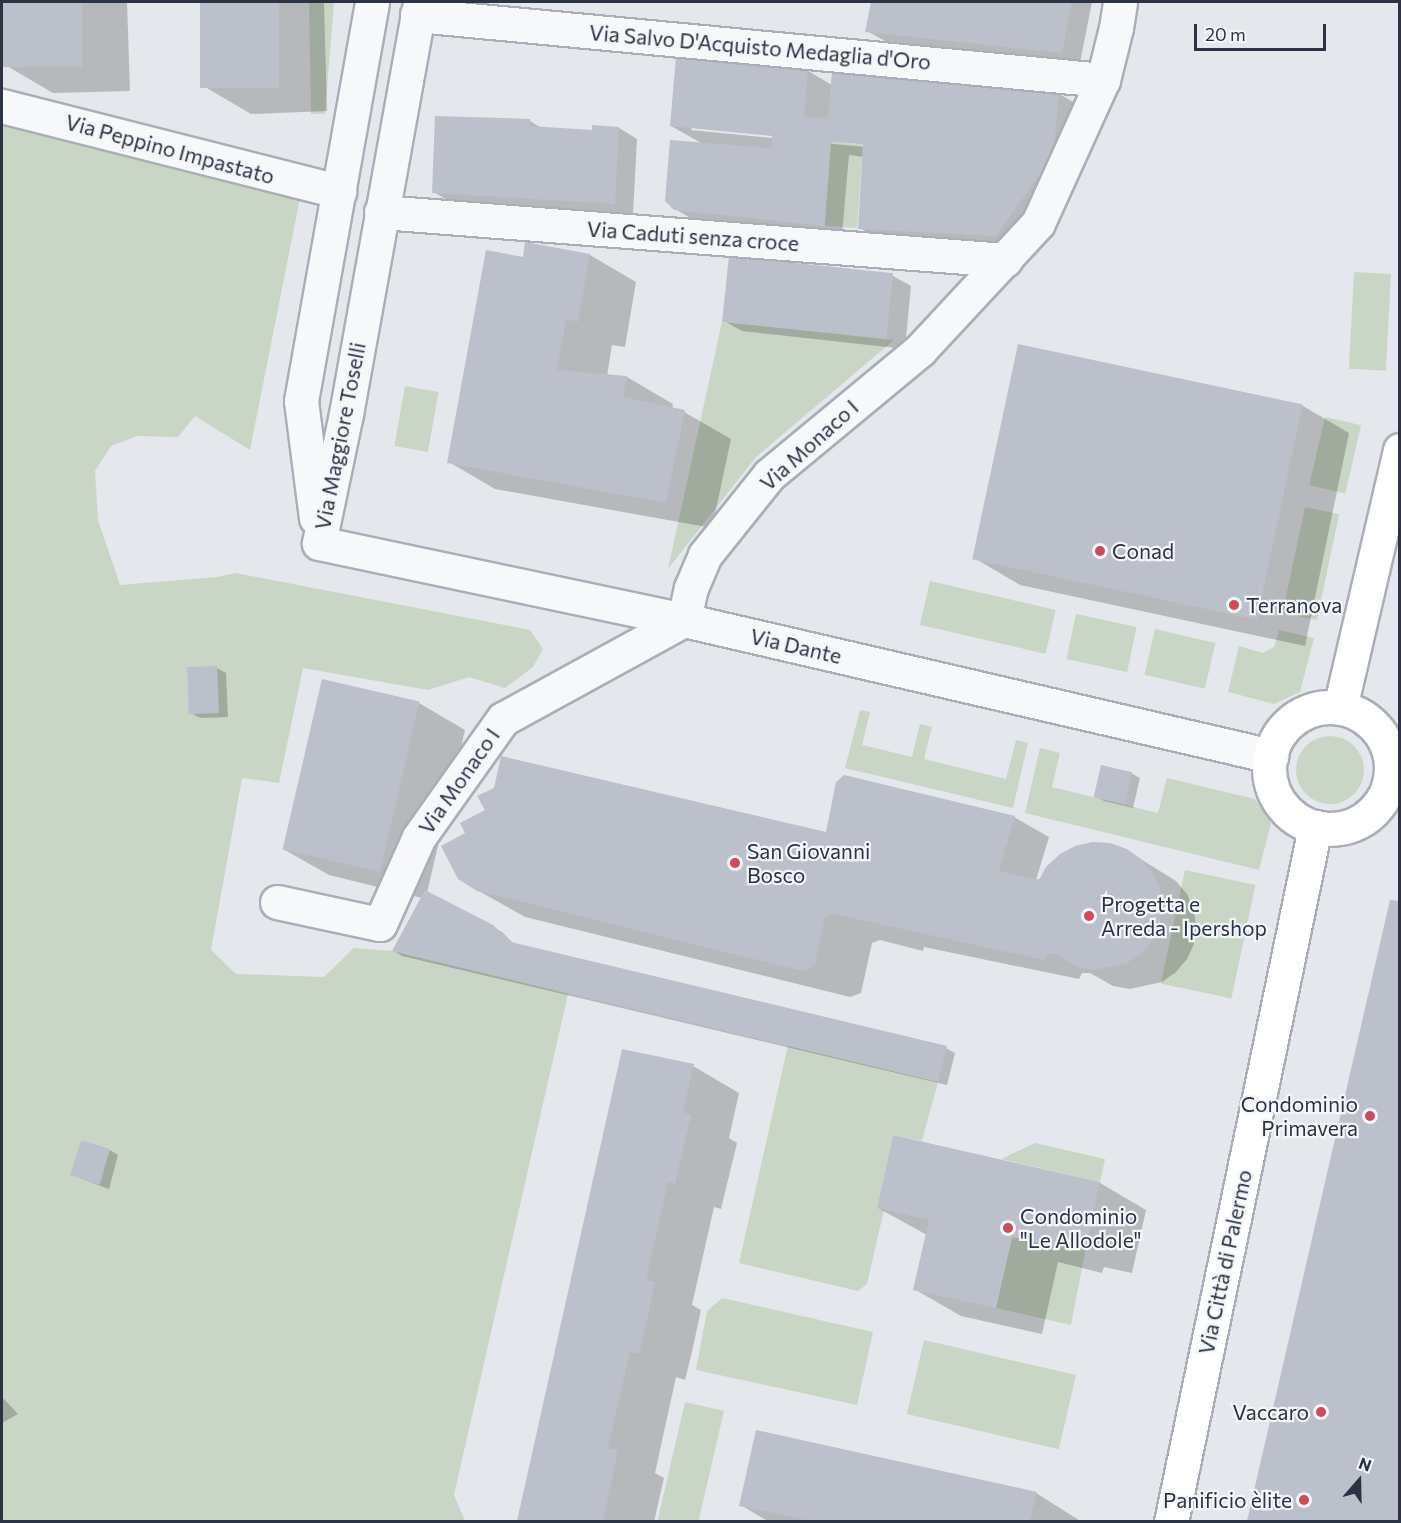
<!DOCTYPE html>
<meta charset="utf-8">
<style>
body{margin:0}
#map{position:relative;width:1401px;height:1523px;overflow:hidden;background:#e4e7ec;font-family:Commissioner,sans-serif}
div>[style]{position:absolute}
.green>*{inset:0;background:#c9d6c5;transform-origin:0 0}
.round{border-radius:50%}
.shadow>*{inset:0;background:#0003}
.building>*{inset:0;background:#bbc0ca;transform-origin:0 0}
.roads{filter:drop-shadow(2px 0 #a9aeb7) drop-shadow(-2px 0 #a9aeb7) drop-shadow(0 2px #a9aeb7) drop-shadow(0 -2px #a9aeb7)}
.minor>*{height:33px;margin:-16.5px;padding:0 16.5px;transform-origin:16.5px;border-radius:16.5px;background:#f7f8fa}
.major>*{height:33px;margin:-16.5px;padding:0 16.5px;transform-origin:16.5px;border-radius:16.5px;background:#fff}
.major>.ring{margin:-16.5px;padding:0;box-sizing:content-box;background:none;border:33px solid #fff;border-radius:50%}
.dots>*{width:16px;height:16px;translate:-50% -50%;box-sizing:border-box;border:3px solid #f4f6f9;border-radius:50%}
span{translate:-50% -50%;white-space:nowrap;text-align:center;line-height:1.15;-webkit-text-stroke:4.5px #f4f6f9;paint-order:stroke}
.street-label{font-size:21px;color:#2b3445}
.poi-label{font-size:21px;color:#2b3445}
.left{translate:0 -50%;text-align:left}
.right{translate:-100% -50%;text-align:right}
.frame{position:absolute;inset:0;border:3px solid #2b3445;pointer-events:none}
.north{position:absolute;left:1329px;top:1451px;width:60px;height:60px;-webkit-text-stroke:4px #f4f6f9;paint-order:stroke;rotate:20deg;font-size:16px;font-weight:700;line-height:24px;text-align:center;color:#2b3445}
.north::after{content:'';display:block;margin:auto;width:21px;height:27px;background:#2b3445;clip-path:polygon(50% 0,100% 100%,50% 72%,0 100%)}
.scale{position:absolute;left:1194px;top:24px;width:132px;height:27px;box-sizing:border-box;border:3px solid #2b3445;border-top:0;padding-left:8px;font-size:18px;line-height:21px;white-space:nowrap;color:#2b3445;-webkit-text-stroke:4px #f4f6f9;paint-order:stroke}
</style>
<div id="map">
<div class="green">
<i style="clip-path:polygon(309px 2px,334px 2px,325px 114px,311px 114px)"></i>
<i style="clip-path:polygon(evenodd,2px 126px,300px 198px,250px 450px,195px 416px,178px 437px,137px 436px,111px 446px,95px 471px,98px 520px,120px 585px,217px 577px,236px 573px,530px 630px,543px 649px,533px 667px,505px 688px,469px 677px,428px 690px,303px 668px,279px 783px,242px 778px,211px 950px,236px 974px,324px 977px,354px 948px,392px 951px,568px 994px,454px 1495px,465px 1521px,2px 1522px,2px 126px,217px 667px,219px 712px,189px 714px,187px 669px,217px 667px,2px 126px,81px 1140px,110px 1149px,100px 1185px,71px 1176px,81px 1140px)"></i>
<i style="left:831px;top:142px;width:32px;height:84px;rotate:4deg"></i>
<i style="left:1354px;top:272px;width:37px;height:97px;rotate:3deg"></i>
<i style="clip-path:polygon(722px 322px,894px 340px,756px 457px,668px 569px)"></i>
<i style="left:405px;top:386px;width:34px;height:61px;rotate:10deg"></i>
<i style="left:1325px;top:417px;width:37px;height:70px;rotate:13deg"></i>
<i style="left:1305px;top:507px;width:35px;height:108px;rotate:12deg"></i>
<i style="left:930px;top:581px;width:129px;height:45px;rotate:13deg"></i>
<i style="left:1076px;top:614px;width:62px;height:46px;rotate:12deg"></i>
<i style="left:1155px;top:629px;width:62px;height:47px;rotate:13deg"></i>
<i style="clip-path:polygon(1279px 630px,1314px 638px,1300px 692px,1274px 704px,1228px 692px,1239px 646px,1263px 653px,1274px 647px)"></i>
<i style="clip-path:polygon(860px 710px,870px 712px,862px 745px,912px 757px,920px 724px,932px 727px,924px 759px,1006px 779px,1016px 740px,1028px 743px,1013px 808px,845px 768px)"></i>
<i class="round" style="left:1296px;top:736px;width:68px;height:68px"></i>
<i style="clip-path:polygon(1040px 748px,1060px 753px,1052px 787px,1158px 813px,1167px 778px,1255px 799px,1271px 823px,1259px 870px,1025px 813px)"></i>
<i style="left:1185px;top:870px;width:72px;height:116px;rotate:12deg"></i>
<i style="clip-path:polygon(788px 1045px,938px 1082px,922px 1141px,893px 1135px,877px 1208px,884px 1210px,867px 1284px,858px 1291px,739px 1263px)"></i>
<i style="clip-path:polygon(1035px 1143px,1105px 1159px,1100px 1182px,1001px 1159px)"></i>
<i style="clip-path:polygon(1012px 1237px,1055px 1247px,1057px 1241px,1086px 1247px,1071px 1325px,996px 1308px)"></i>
<i style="clip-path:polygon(722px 1298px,873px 1332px,857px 1405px,696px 1370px,707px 1311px)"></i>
<i style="left:924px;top:1340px;width:156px;height:76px;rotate:13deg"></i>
<i style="left:685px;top:1402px;width:40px;height:122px;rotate:13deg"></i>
</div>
<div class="shadow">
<i style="clip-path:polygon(4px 2px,127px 2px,130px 91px,53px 93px,7px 66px)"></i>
<i style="clip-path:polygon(202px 2px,324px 2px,327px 111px,251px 114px,205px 87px)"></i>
<i style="clip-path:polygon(873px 2px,1092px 2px,1080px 63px,885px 41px,867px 31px)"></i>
<i style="clip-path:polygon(evenodd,678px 58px,808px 71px,832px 85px,1059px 94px,1086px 109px,1015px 246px,878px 238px,860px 228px,864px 157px,849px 155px,842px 235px,694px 220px,675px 209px,703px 144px,671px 126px,678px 58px,692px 127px,865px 144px,865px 147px,691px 130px,692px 127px)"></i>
<i style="clip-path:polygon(530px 121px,543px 129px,593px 132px,594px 126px,619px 128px,637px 139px,633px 214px,452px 203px,434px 192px)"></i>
<i style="clip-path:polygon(526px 244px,590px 255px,636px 282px,625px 347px,612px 345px,607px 376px,627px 377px,673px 404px,672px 409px,684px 412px,731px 439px,712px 528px,495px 489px,449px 462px,524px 258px)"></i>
<i style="clip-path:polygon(731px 258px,893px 276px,911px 286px,905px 349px,742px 331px,724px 321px)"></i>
<i style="clip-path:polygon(1209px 385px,1303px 406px,1349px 433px,1305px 646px,1020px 585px,974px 558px)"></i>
<i style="clip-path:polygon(217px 668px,226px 673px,228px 717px,200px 718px,191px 713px)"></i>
<i style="clip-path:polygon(323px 680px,419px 703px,465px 730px,427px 893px,502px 932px,515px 945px,946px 1048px,955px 1053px,947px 1085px,402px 956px,394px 951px,422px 898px,329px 875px,283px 849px)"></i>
<i style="clip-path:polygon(1131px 773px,1140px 778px,1133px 808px,1104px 801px,1095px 796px)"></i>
<i style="clip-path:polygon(1014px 817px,1049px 837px,1036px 880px,1126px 850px,1176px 881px,1187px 894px,1194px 910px,1196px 927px,1194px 944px,1187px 959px,1176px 972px,1162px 982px,1130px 989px,1113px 986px,1090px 973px,1082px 973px,1079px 979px,924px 947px,923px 951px,880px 940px,872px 943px,861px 993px,850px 997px,525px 917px,477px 890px,827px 834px)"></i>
<i style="clip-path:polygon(1392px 901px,1400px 903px,1400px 1522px,1248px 1522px)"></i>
<i style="clip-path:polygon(623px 1050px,693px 1066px,739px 1093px,729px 1138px,737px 1143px,721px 1209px,714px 1207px,692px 1305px,701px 1310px,692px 1352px,685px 1380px,676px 1377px,655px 1473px,664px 1478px,654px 1522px,519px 1522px)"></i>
<i style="clip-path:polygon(894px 1136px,1100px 1183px,1146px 1210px,1132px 1273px,1104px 1267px,1102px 1273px,1058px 1262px,1042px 1334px,961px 1316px,914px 1289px,927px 1235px,878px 1208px)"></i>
<i style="clip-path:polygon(110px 1150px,118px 1155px,109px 1189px,73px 1176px)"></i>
<i style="clip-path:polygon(2px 1397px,18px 1414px,2px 1423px)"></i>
<i style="clip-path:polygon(1036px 1493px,1082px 1522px,769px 1522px,741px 1505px)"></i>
</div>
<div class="building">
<i style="left:3px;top:2px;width:79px;height:65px"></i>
<i style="left:200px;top:2px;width:79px;height:86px"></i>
<i style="clip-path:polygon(871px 2px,1072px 2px,1062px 53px,865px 32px)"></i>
<i style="clip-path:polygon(676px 57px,808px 70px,804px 116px,828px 119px,832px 71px,1059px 92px,1054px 149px,1048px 163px,996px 236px,858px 229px,863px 144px,831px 142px,824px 226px,674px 210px,665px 201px,670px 140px,771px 148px,772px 136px,670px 126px)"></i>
<i style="clip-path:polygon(435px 116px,530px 119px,530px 126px,592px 130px,592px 125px,619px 127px,615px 204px,432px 193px)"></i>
<i style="clip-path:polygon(525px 242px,590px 254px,578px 322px,566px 319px,557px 370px,627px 376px,623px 397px,685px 410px,666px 503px,447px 463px,486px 250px,523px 257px)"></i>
<i style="left:729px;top:256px;width:165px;height:66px;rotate:6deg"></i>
<i style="left:1018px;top:344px;width:291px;height:220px;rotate:12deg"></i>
<i style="left:217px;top:666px;width:47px;height:30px;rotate:88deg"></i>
<i style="left:322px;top:679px;width:100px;height:175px;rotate:13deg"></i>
<i style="clip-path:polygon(501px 756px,826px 832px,836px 782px,844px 775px,1015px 816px,999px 871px,1039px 880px,1046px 867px,1060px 854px,1075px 846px,1092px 842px,1110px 843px,1127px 849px,1141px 859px,1153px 873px,1160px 889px,1162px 906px,1160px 924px,1153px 940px,1142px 953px,1127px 963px,1094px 970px,1077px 967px,1056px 954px,1047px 954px,1044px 960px,833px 914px,826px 917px,824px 922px,815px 966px,803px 971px,477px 891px,458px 879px,441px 846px,465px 833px,460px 823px,485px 810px,477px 796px,494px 788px)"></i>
<i style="left:1101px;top:765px;width:32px;height:33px;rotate:13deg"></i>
<i style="clip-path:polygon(425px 890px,493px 925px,511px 942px,947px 1046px,938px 1082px,392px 951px)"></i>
<i style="clip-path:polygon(1390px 900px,1400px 901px,1400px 1521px,1247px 1521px)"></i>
<i style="clip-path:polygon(622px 1049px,694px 1064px,683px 1112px,691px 1115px,675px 1184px,668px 1182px,646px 1280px,655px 1282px,646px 1325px,639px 1354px,630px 1352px,608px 1448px,618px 1450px,611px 1484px,603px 1520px,517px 1521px)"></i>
<i style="clip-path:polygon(893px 1135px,1100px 1182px,1086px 1247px,1057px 1241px,1056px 1247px,1012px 1237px,996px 1308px,913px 1290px,929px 1220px,877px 1208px)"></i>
<i style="left:81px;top:1140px;width:30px;height:37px;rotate:17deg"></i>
<i style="clip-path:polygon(756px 1430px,1037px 1492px,1030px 1521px,811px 1521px,739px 1506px)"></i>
</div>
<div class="roads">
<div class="minor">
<i style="left:417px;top:15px;width:689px;rotate:5.41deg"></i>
<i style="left:2px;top:106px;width:348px;rotate:14.2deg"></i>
<i style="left:381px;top:212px;width:626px;rotate:4.4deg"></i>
<i style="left:316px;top:518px;width:118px;rotate:-97.3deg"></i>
<i style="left:301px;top:401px;width:405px;rotate:-79.9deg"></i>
<i style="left:319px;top:543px;width:373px;rotate:11.9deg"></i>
<i style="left:684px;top:620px;width:603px;rotate:13.04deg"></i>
<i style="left:319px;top:543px;width:132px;rotate:-78.2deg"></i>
<i style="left:346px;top:414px;width:419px;rotate:-79.8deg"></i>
<i style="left:1390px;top:781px;width:10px;rotate:11deg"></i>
<i style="left:277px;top:902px;width:105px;rotate:12.1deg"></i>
<i style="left:380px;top:924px;width:95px;rotate:-65.9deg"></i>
<i style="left:419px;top:837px;width:145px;rotate:-54.6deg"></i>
<i style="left:503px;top:719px;width:206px;rotate:-28.7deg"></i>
<i style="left:684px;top:620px;width:33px;rotate:-78deg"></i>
<i style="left:691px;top:588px;width:36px;rotate:-67deg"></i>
<i style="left:705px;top:555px;width:102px;rotate:-51.3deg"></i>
<i style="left:769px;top:475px;width:196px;rotate:-39.6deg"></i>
<i style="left:920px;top:350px;width:173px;rotate:-47.1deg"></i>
<i style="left:1038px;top:223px;width:157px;rotate:-65.6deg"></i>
<i style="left:1103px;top:80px;width:54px;rotate:-76deg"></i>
<i style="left:1116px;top:28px;width:26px;rotate:-81deg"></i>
</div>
<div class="major">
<i class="ring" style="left:1269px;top:707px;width:89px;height:89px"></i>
<i style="left:1340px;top:708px;width:265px;rotate:-76.9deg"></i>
<i style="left:1171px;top:1522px;width:710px;rotate:-78.29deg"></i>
</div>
</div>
<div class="dots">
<i style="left:1100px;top:551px;background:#d1495b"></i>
<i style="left:1234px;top:605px;background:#d1495b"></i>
<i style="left:735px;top:863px;background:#d1495b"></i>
<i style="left:1089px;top:916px;background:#d1495b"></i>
<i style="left:1370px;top:1116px;background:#d1495b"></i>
<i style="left:1008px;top:1228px;background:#d1495b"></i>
<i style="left:1321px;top:1412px;background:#d1495b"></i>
<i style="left:1304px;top:1500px;background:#d1495b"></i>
</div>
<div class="street-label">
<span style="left:760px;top:47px;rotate:5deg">Via Salvo D'Acquisto Medaglia d'Oro</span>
<span style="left:170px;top:149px;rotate:15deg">Via Peppino Impastato</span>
<span style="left:693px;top:236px;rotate:4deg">Via Caduti senza croce</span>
<span style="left:340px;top:436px;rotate:-79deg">Via Maggiore Toselli</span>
<span style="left:809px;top:445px;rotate:-42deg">Via Monaco I</span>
<span style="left:796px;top:646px;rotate:13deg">Via Dante</span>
<span style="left:459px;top:781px;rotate:-55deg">Via Monaco I</span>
<span style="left:1225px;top:1262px;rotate:-78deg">Via Città di Palermo</span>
</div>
<div class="poi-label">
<span class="left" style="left:1112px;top:551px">Conad</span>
<span class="left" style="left:1246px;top:605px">Terranova</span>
<span class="left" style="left:747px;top:863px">San Giovanni<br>Bosco</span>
<span class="left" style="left:1101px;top:916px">Progetta e<br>Arreda - Ipershop</span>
<span class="right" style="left:1358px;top:1116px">Condominio<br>Primavera</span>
<span class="left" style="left:1020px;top:1228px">Condominio<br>"Le Allodole"</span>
<span class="right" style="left:1309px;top:1412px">Vaccaro</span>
<span class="right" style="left:1292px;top:1500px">Panificio èlite</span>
</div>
<div class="frame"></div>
<div class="north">N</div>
<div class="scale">20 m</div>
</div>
